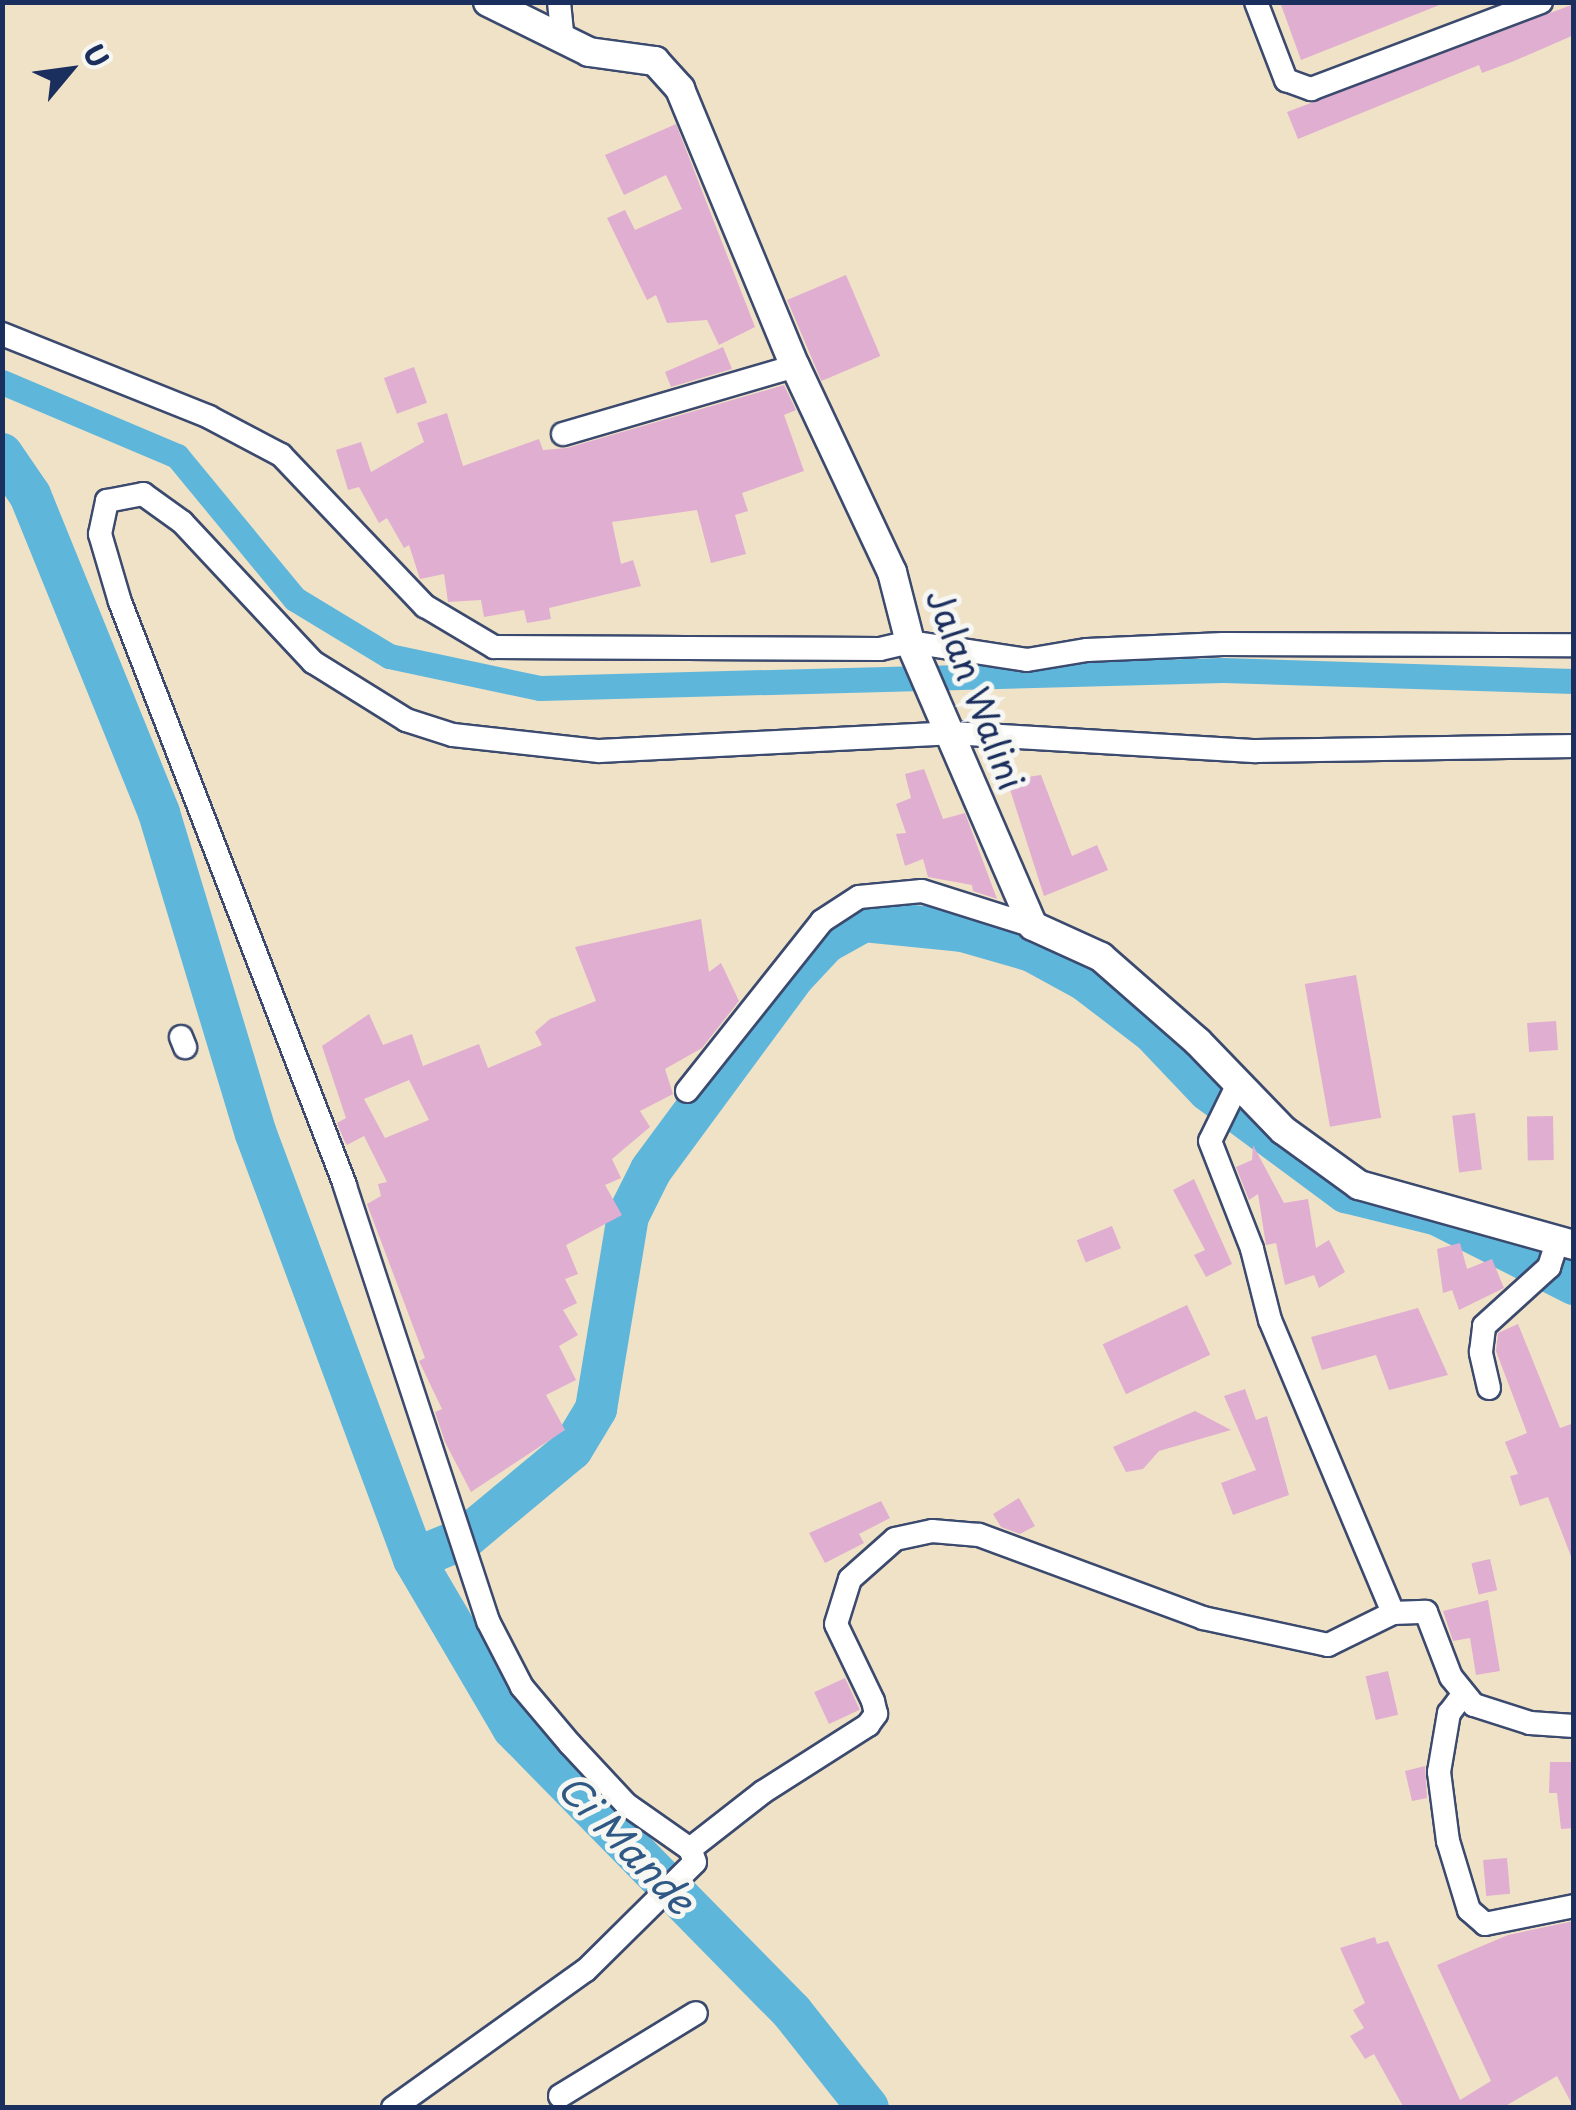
<!DOCTYPE html>
<style>
body{margin:0}
#map{position:relative;width:1576px;height:2110px;overflow:hidden;background:#f0e2c7;font-family:"Playpen Sans",sans-serif}
div>[style]{position:absolute}
.canal>*{height:25px;margin:-12.5px;padding:0 12.5px;transform-origin:12.5px;border-radius:12.5px;background:#5fb6db}
.river>*{height:42px;margin:-21px;padding:0 21px;transform-origin:21px;border-radius:21px;background:#5fb6db}
.building>*{inset:0;background:#e0aed1;transform-origin:0 0}
.roads{filter:drop-shadow(2px 0 #3b4a6e) drop-shadow(-2px 0 #3b4a6e) drop-shadow(0 2px #3b4a6e) drop-shadow(0 -2px #3b4a6e)}
.minor>*{height:22px;margin:-11px;padding:0 11px;transform-origin:11px;border-radius:11px;background:#fff}
.tertiary>*{height:28px;margin:-14px;padding:0 14px;transform-origin:14px;border-radius:14px;background:#fff}
span{translate:-50% -50%;white-space:nowrap;text-align:center;line-height:1.15;-webkit-text-stroke:10px #f6f6f2;paint-order:stroke}
.street-label{font-size:35px;color:#1b2f5e}
.water-label{font-size:38px;color:#2f5884;font-style:italic}
.frame{position:absolute;inset:0;border:5px solid #1b2f5e;pointer-events:none}
.north{position:absolute;left:20px;top:20px;width:100px;height:100px;-webkit-text-stroke:8px #f6f6f2;paint-order:stroke;rotate:61deg;font-size:28px;font-weight:700;line-height:40px;text-align:center;color:#1b2f5e}
.north::after{content:'';display:block;margin:auto;width:35px;height:45px;background:#1b2f5e;clip-path:polygon(50% 0,100% 100%,50% 72%,0 100%)}
</style>
<div id="map">
<div class="canal">
<i style="left:2px;top:382px;width:190px;rotate:22.9deg"></i>
<i style="left:177px;top:456px;width:185px;rotate:50.5deg"></i>
<i style="left:295px;top:599px;width:110px;rotate:31.2deg"></i>
<i style="left:389px;top:656px;width:154px;rotate:12deg"></i>
<i style="left:540px;top:688px;width:683px;rotate:-1.51deg"></i>
<i style="left:1223px;top:670px;width:351px;rotate:1.8deg"></i>
</div>
<div class="river">
<i style="left:2px;top:454px;width:50px;rotate:55.7deg"></i>
<i style="left:30px;top:495px;width:343px;rotate:67.9deg"></i>
<i style="left:159px;top:813px;width:335px;rotate:73.2deg"></i>
<i style="left:256px;top:1134px;width:453px;rotate:69.6deg"></i>
<i style="left:414px;top:1559px;width:55px;rotate:-22.4deg"></i>
<i style="left:465px;top:1538px;width:139px;rotate:-39.8deg"></i>
<i style="left:572px;top:1449px;width:47px;rotate:-59deg"></i>
<i style="left:596px;top:1409px;width:196px;rotate:-80.6deg"></i>
<i style="left:628px;top:1216px;width:51px;rotate:-63.4deg"></i>
<i style="left:651px;top:1170px;width:242px;rotate:-53.6deg"></i>
<i style="left:795px;top:975px;width:45px;rotate:-46.8deg"></i>
<i style="left:826px;top:942px;width:43px;rotate:-28.9deg"></i>
<i style="left:864px;top:921px;width:100px;rotate:5.8deg"></i>
<i style="left:963px;top:931px;width:72px;rotate:16.2deg"></i>
<i style="left:1032px;top:951px;width:60px;rotate:28.7deg"></i>
<i style="left:1085px;top:980px;width:86px;rotate:37.4deg"></i>
<i style="left:1153px;top:1032px;width:80px;rotate:46.5deg"></i>
<i style="left:1208px;top:1090px;width:172px;rotate:36.5deg"></i>
<i style="left:1346px;top:1192px;width:95px;rotate:14deg"></i>
<i style="left:1438px;top:1215px;width:153px;rotate:26.9deg"></i>
<i style="left:414px;top:1559px;width:196px;rotate:59.6deg"></i>
<i style="left:513px;top:1728px;width:398px;rotate:45.5deg"></i>
<i style="left:792px;top:2012px;width:122px;rotate:51.6deg"></i>
</div>
<div class="building">
<i style="clip-path:polygon(1280px 2px,1447px 2px,1301px 60px)"></i>
<i style="clip-path:polygon(1574px 4px,1574px 35px,1514px 61px,1482px 73px,1479px 65px,1298px 139px,1287px 112px)"></i>
<i style="clip-path:polygon(676px 124px,755px 327px,719px 345px,707px 320px,667px 323px,656px 295px,647px 300px,607px 218px,625px 210px,635px 230px,682px 209px,666px 175px,624px 195px,605px 155px)"></i>
<i style="left:846px;top:275px;width:88px;height:64px;rotate:67deg"></i>
<i style="clip-path:polygon(723px 347px,732px 369px,671px 387px,665px 372px)"></i>
<i style="left:414px;top:367px;width:38px;height:32px;rotate:70deg"></i>
<i style="clip-path:polygon(784px 385px,796px 410px,784px 415px,804px 471px,742px 493px,748px 511px,735px 515px,746px 554px,711px 563px,697px 510px,612px 522px,621px 564px,633px 560px,641px 586px,549px 608px,551px 619px,527px 623px,524px 610px,484px 617px,481px 600px,448px 602px,444px 574px,420px 579px,409px 545px,404px 548px,387px 518px,379px 523px,359px 487px,348px 490px,336px 450px,361px 442px,371px 472px,424px 442px,417px 423px,447px 413px,463px 466px,539px 439px,543px 450px,567px 448px)"></i>
<i style="clip-path:polygon(924px 769px,943px 819px,965px 813px,997px 899px,973px 891px,972px 885px,928px 877px,923px 859px,905px 866px,896px 834px,906px 833px,896px 804px,911px 798px,905px 774px)"></i>
<i style="clip-path:polygon(1041px 775px,1072px 856px,1097px 845px,1108px 870px,1044px 896px,1007px 780px)"></i>
<i style="clip-path:polygon(evenodd,701px 919px,709px 972px,721px 963px,739px 1001px,702px 1048px,665px 1069px,673px 1094px,640px 1111px,650px 1127px,612px 1159px,621px 1178px,605px 1185px,622px 1215px,566px 1245px,578px 1274px,565px 1279px,577px 1303px,563px 1310px,578px 1335px,559px 1346px,576px 1380px,546px 1395px,565px 1430px,471px 1492px,445px 1442px,435px 1412px,442px 1409px,419px 1361px,425px 1358px,367px 1204px,381px 1196px,378px 1184px,387px 1182px,364px 1136px,347px 1145px,344px 1140px,337px 1123px,346px 1118px,322px 1046px,369px 1014px,383px 1045px,412px 1034px,423px 1066px,479px 1044px,488px 1068px,542px 1045px,535px 1032px,550px 1019px,596px 1001px,575px 947px,701px 919px,409px 1080px,429px 1120px,385px 1138px,364px 1099px,409px 1080px)"></i>
<i style="left:1356px;top:975px;width:145px;height:52px;rotate:80deg"></i>
<i style="left:1556px;top:1021px;width:29px;height:29px;rotate:86deg"></i>
<i style="left:1475px;top:1113px;width:57px;height:23px;rotate:83deg"></i>
<i style="left:1553px;top:1116px;width:44px;height:26px;rotate:89deg"></i>
<i style="clip-path:polygon(1253px 1145px,1284px 1203px,1308px 1199px,1316px 1248px,1329px 1240px,1345px 1272px,1319px 1288px,1314px 1275px,1285px 1285px,1276px 1243px,1266px 1245px,1258px 1194px,1249px 1200px,1236px 1167px,1252px 1160px)"></i>
<i style="clip-path:polygon(1194px 1179px,1232px 1264px,1206px 1277px,1194px 1255px,1205px 1250px,1173px 1190px)"></i>
<i style="left:1112px;top:1226px;width:24px;height:38px;rotate:68deg"></i>
<i style="clip-path:polygon(1460px 1243px,1467px 1269px,1492px 1259px,1504px 1288px,1459px 1310px,1452px 1290px,1443px 1293px,1437px 1249px)"></i>
<i style="left:1187px;top:1305px;width:55px;height:93px;rotate:65deg"></i>
<i style="clip-path:polygon(1418px 1308px,1448px 1375px,1389px 1390px,1376px 1355px,1322px 1370px,1311px 1337px)"></i>
<i style="clip-path:polygon(1518px 1324px,1560px 1428px,1574px 1423px,1574px 1564px,1548px 1497px,1520px 1506px,1510px 1476px,1518px 1474px,1505px 1442px,1527px 1433px,1496px 1351px,1498px 1333px)"></i>
<i style="clip-path:polygon(1245px 1389px,1256px 1420px,1267px 1416px,1289px 1495px,1233px 1515px,1221px 1483px,1256px 1470px,1224px 1396px)"></i>
<i style="clip-path:polygon(1195px 1411px,1231px 1430px,1159px 1451px,1143px 1469px,1126px 1472px,1113px 1447px)"></i>
<i style="clip-path:polygon(1019px 1498px,1035px 1526px,1020px 1534px,1001px 1527px,993px 1514px)"></i>
<i style="clip-path:polygon(881px 1501px,890px 1518px,859px 1534px,864px 1543px,825px 1563px,809px 1533px)"></i>
<i style="left:1490px;top:1559px;width:32px;height:19px;rotate:77deg"></i>
<i style="clip-path:polygon(1488px 1600px,1500px 1671px,1476px 1675px,1470px 1638px,1453px 1641px,1443px 1611px)"></i>
<i style="left:1388px;top:1671px;width:45px;height:23px;rotate:77deg"></i>
<i style="left:845px;top:1678px;width:35px;height:34px;rotate:65deg"></i>
<i style="clip-path:polygon(1550px 1762px,1574px 1762px,1574px 1828px,1561px 1829px,1557px 1793px,1549px 1793px)"></i>
<i style="clip-path:polygon(1425px 1766px,1427px 1798px,1412px 1801px,1405px 1771px)"></i>
<i style="left:1507px;top:1858px;width:36px;height:24px;rotate:85deg"></i>
<i style="clip-path:polygon(1574px 1921px,1574px 2108px,1557px 2076px,1502px 2108px,1404px 2108px,1374px 2054px,1365px 2059px,1350px 2036px,1364px 2028px,1353px 2010px,1365px 2003px,1340px 1948px,1375px 1937px,1377px 1944px,1388px 1941px,1460px 2100px,1491px 2081px,1437px 1965px,1508px 1935px)"></i>
</div>
<div class="roads">
<div class="minor">
<i style="left:559px;top:2px;width:40px;rotate:84.3deg"></i>
<i style="left:1256px;top:2px;width:84px;rotate:69deg"></i>
<i style="left:1286px;top:80px;width:27px;rotate:20deg"></i>
<i style="left:1311px;top:89px;width:246px;rotate:-20.7deg"></i>
<i style="left:2px;top:334px;width:223px;rotate:21.8deg"></i>
<i style="left:209px;top:417px;width:81px;rotate:27.8deg"></i>
<i style="left:281px;top:455px;width:209px;rotate:46.4deg"></i>
<i style="left:425px;top:606px;width:80px;rotate:30.7deg"></i>
<i style="left:494px;top:647px;width:386px;rotate:0.3deg"></i>
<i style="left:880px;top:649px;width:31px;rotate:-13deg"></i>
<i style="left:910px;top:642px;width:118px;rotate:8.7deg"></i>
<i style="left:1027px;top:660px;width:61px;rotate:-9.5deg"></i>
<i style="left:1087px;top:650px;width:136px;rotate:-2.5deg"></i>
<i style="left:1223px;top:644px;width:351px;rotate:0.2deg"></i>
<i style="left:563px;top:434px;width:242px;rotate:-16.3deg"></i>
<i style="left:181px;top:1037px;width:11px;rotate:68deg"></i>
<i style="left:1237px;top:1086px;width:61px;rotate:116.1deg"></i>
<i style="left:1210px;top:1141px;width:116px;rotate:68.7deg"></i>
<i style="left:1252px;top:1249px;width:73px;rotate:75.8deg"></i>
<i style="left:1270px;top:1320px;width:318px;rotate:67.2deg"></i>
<i style="left:1393px;top:1613px;width:33px;rotate:-2deg"></i>
<i style="left:1426px;top:1612px;width:70px;rotate:69deg"></i>
<i style="left:1451px;top:1677px;width:36px;rotate:51deg"></i>
<i style="left:1474px;top:1705px;width:59px;rotate:17.8deg"></i>
<i style="left:1530px;top:1723px;width:44px;rotate:3.9deg"></i>
<i style="left:687px;top:1091px;width:217px;rotate:-51.5deg"></i>
<i style="left:822px;top:921px;width:44px;rotate:-33deg"></i>
<i style="left:859px;top:897px;width:63px;rotate:-5.4deg"></i>
<i style="left:922px;top:891px;width:116px;rotate:17.5deg"></i>
<i style="left:1489px;top:1388px;width:37px;rotate:-103deg"></i>
<i style="left:1481px;top:1352px;width:26px;rotate:-83deg"></i>
<i style="left:1484px;top:1326px;width:88px;rotate:-42.2deg"></i>
<i style="left:1549px;top:1267px;width:28px;rotate:-72deg"></i>
<i style="left:1462px;top:1696px;width:21px;rotate:127deg"></i>
<i style="left:1449px;top:1713px;width:60px;rotate:99.6deg"></i>
<i style="left:1439px;top:1772px;width:70px;rotate:82.6deg"></i>
<i style="left:1448px;top:1841px;width:72px;rotate:73.1deg"></i>
<i style="left:1469px;top:1910px;width:21px;rotate:41deg"></i>
<i style="left:1485px;top:1924px;width:91px;rotate:-11.4deg"></i>
<i style="left:690px;top:1849px;width:93px;rotate:-38deg"></i>
<i style="left:763px;top:1792px;width:125px;rotate:-32.5deg"></i>
<i style="left:868px;top:1725px;width:14px;rotate:-54deg"></i>
<i style="left:876px;top:1714px;width:13px;rotate:-103deg"></i>
<i style="left:873px;top:1701px;width:85px;rotate:-115.7deg"></i>
<i style="left:836px;top:1624px;width:47px;rotate:-72.7deg"></i>
<i style="left:850px;top:1579px;width:60px;rotate:-41.6deg"></i>
<i style="left:895px;top:1539px;width:38px;rotate:-12deg"></i>
<i style="left:932px;top:1531px;width:47px;rotate:4.9deg"></i>
<i style="left:979px;top:1535px;width:239px;rotate:20.3deg"></i>
<i style="left:1203px;top:1618px;width:128px;rotate:12.2deg"></i>
<i style="left:1328px;top:1645px;width:72px;rotate:-26.2deg"></i>
<i style="left:560px;top:2096px;width:159px;rotate:-31.4deg"></i>
<i style="left:393px;top:2108px;width:237px;rotate:-35.6deg"></i>
<i style="left:586px;top:1970px;width:153px;rotate:-44.7deg"></i>
<i style="left:695px;top:1862px;width:14px;rotate:-111deg"></i>
<i style="left:690px;top:1849px;width:78px;rotate:-144.9deg"></i>
<i style="left:626px;top:1804px;width:82px;rotate:-133deg"></i>
<i style="left:570px;top:1744px;width:75px;rotate:-130.1deg"></i>
<i style="left:522px;top:1687px;width:74px;rotate:-117.3deg"></i>
<i style="left:488px;top:1621px;width:459px;rotate:-108.2deg"></i>
<i style="left:345px;top:1185px;width:625px;rotate:-111.1deg"></i>
<i style="left:120px;top:602px;width:71px;rotate:-106.4deg"></i>
<i style="left:100px;top:534px;width:34px;rotate:-78deg"></i>
<i style="left:107px;top:501px;width:37px;rotate:-11deg"></i>
<i style="left:143px;top:494px;width:48px;rotate:35.7deg"></i>
<i style="left:182px;top:522px;width:192px;rotate:46.9deg"></i>
<i style="left:313px;top:662px;width:110px;rotate:31.9deg"></i>
<i style="left:406px;top:720px;width:49px;rotate:17.7deg"></i>
<i style="left:453px;top:735px;width:147px;rotate:6.3deg"></i>
<i style="left:599px;top:751px;width:352px;rotate:-2.9deg"></i>
<i style="left:951px;top:733px;width:306px;rotate:3.4deg"></i>
<i style="left:1256px;top:751px;width:318px;rotate:-0.9deg"></i>
</div>
<div class="tertiary">
<i style="left:488px;top:2px;width:113px;rotate:26.3deg"></i>
<i style="left:589px;top:52px;width:67px;rotate:7.8deg"></i>
<i style="left:655px;top:61px;width:38px;rotate:48deg"></i>
<i style="left:680px;top:89px;width:300px;rotate:67.5deg"></i>
<i style="left:795px;top:366px;width:228px;rotate:64.8deg"></i>
<i style="left:892px;top:572px;width:72px;rotate:75.6deg"></i>
<i style="left:910px;top:642px;width:309px;rotate:66.6deg"></i>
<i style="left:1033px;top:926px;width:75px;rotate:24.5deg"></i>
<i style="left:1101px;top:957px;width:129px;rotate:41.2deg"></i>
<i style="left:1198px;top:1042px;width:122px;rotate:46deg"></i>
<i style="left:1283px;top:1130px;width:94px;rotate:35.9deg"></i>
<i style="left:1359px;top:1185px;width:223px;rotate:15.6deg"></i>
</div>
</div>
<div class="street-label">
<span style="left:976px;top:689px;rotate:69deg">Jalan Walini</span>
</div>
<div class="water-label">
<span style="left:627px;top:1843px;rotate:46deg">Ci Mande</span>
</div>
<div class="frame"></div>
<div class="north">U</div>
</div>
